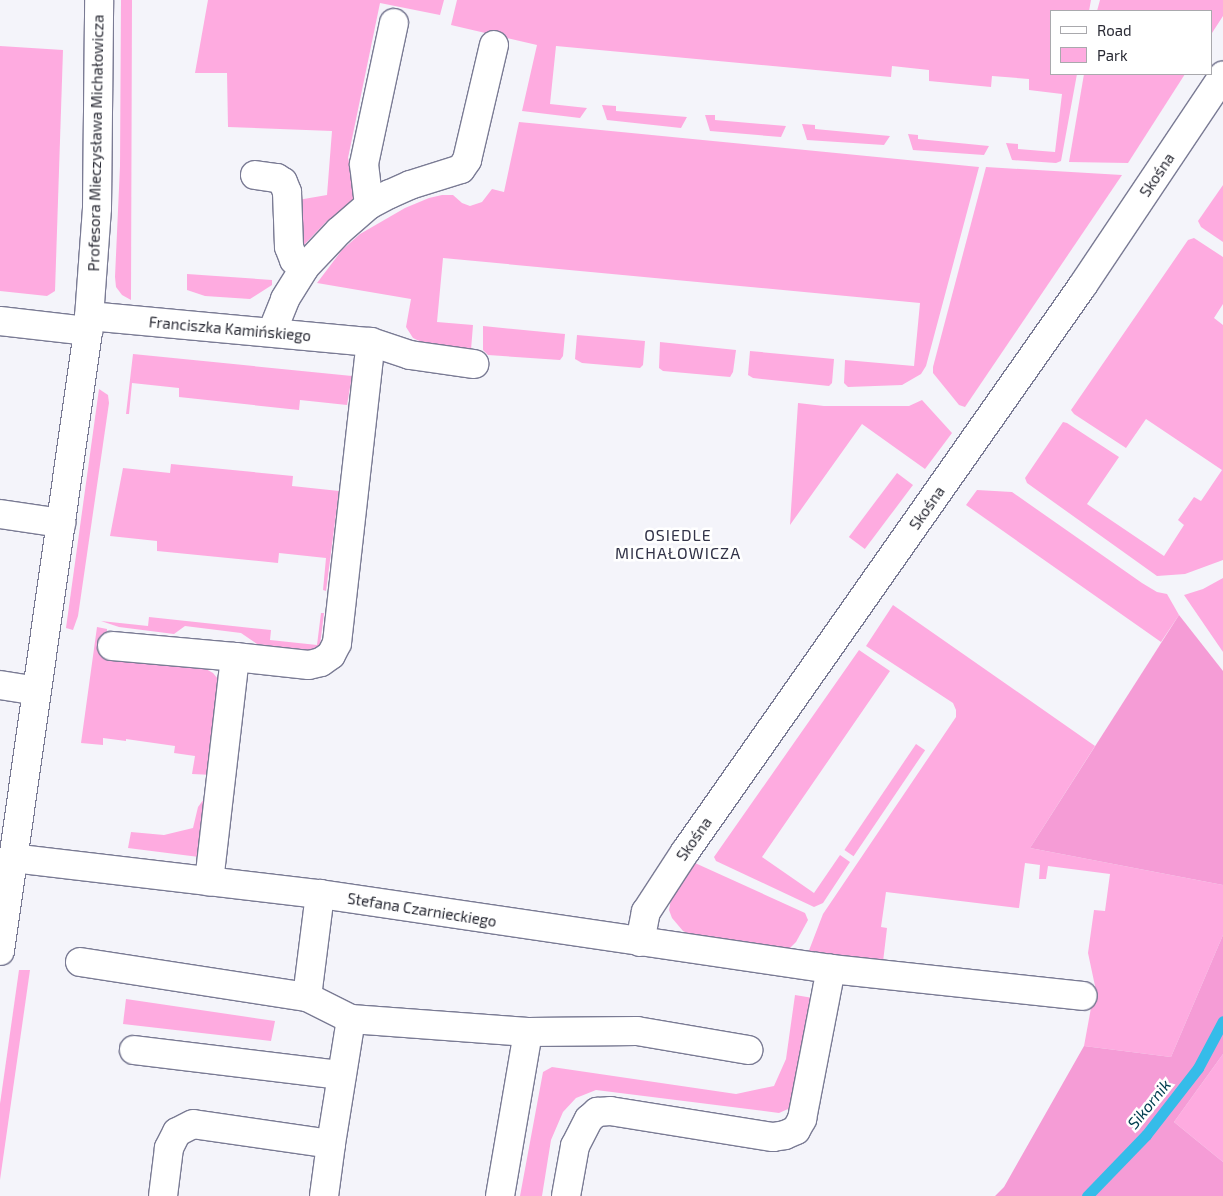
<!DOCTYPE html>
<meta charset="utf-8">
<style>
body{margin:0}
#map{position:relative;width:1223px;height:1196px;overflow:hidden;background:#f4f4fa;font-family:"Exo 2",sans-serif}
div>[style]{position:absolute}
.green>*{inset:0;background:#feabe0;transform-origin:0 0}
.forest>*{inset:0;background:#f59cd6}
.stream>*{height:11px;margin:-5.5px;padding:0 5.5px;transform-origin:5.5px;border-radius:5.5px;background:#35bce9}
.roads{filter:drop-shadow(1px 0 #7a7b94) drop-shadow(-1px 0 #7a7b94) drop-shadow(0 1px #7a7b94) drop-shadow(0 -1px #7a7b94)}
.minor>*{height:28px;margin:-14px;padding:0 14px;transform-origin:14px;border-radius:14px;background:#fff}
span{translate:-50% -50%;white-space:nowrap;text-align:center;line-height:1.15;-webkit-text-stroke:5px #fff;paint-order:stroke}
.street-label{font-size:15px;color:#282933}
.neighbourhood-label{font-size:16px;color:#323348;letter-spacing:1px}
.water-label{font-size:16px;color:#013d4f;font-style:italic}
.legend{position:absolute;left:1050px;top:10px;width:162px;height:65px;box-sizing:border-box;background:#fff;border:1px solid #a9a9ad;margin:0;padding:6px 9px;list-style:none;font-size:15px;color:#282933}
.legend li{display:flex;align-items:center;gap:10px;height:25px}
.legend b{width:25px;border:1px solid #a9a9ad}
</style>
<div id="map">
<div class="green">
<i style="clip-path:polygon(121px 0,132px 0,131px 300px,122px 295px,116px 287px,115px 277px,120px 166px)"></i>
<i style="clip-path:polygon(208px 0,444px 0,440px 15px,380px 3px,348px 158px,359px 197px,326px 222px,303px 246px,298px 200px,327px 195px,332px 131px,228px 127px,227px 73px,195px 73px)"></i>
<i style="clip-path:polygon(457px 0,1091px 0,1089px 11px,1052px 11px,1052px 74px,1077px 74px,1061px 161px,1056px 163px,1012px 160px,1006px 143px,1018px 144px,1018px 149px,1055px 152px,1062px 94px,1029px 90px,1029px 79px,992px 76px,991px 87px,929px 81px,929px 70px,892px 66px,891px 77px,556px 46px,550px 104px,587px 108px,580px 118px,522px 111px,537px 45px,451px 25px)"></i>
<i style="clip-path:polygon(1100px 0,1223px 0,1223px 16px,1212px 33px,1212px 11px,1097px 11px)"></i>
<i style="clip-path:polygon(0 46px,63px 50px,55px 291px,47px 296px,0 291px)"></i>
<i style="clip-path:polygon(1084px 74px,1185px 74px,1128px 163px,1069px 162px)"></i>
<i style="clip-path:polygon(602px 105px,616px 106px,616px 111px,687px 117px,681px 128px,607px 120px)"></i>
<i style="clip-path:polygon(705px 115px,715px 115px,715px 120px,786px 126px,781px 137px,710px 131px)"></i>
<i style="clip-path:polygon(519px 122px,979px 167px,926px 366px,921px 374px,902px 385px,848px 387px,844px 383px,845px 360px,914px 366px,920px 303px,443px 258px,437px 322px,473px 325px,471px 350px,430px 346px,413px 338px,406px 327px,411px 299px,317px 283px,342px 250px,360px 234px,405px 208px,429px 198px,442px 195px,453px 195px,462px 203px,470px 206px,482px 202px,492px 189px,504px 192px)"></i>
<i style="clip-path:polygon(802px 124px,815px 125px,815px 129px,890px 136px,884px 145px,807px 140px)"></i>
<i style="clip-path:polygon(908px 134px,918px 135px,918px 139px,989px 146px,984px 155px,913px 150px)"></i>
<i style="clip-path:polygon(986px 167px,1122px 175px,965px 407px,959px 405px,933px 373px,933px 367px)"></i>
<i style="clip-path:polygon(1223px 185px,1223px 242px,1201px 227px,1198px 221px)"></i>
<i style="clip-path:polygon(1194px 238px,1223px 257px,1223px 304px,1214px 318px,1223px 325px,1223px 560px,1185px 574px,1157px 576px,1027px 483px,1025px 478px,1063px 422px,1067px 423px,1119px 457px,1087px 504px,1164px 556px,1184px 525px,1178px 520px,1194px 497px,1201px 501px,1222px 470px,1146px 419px,1126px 448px,1074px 414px,1071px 410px,1188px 240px)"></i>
<i style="clip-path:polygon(187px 274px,272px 280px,272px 285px,250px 299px,205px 296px,187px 290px)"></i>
<i style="clip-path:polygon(483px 326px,565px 334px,563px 356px,560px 360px,488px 355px,483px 350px)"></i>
<i style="clip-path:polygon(577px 335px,645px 341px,643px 365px,640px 368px,582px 363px,575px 359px)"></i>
<i style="clip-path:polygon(660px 342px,736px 350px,733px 372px,730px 377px,663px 371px,659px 368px)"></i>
<i style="clip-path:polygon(750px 351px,834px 359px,832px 383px,829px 386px,753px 378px,748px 375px)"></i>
<i style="clip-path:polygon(133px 354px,352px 376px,347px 405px,300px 400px,299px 410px,179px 397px,179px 388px,132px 383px,129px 414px,126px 414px)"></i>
<i style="clip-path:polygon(99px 389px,108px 395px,109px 403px,78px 616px,73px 630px,66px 628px)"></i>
<i style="clip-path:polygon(922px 400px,952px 433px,925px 469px,862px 424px,790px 525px,798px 403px,824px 406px,909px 406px)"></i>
<i style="clip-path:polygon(171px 464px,293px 476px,292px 486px,339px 491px,326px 591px,323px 590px,326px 558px,279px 553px,278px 563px,157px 551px,157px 541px,110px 536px,123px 468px,170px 473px)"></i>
<i style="left:897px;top:473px;width:20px;height:80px;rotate:37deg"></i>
<i style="clip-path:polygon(977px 490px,1012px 492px,1142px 583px,1157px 592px,1167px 594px,1179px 615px,1161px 642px,966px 505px)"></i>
<i style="clip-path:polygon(1223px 578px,1223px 652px,1184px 595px,1203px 589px)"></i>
<i style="clip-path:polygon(893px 605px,1095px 746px,1030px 848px,1223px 885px,1223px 935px,1171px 1057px,1084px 1046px,1095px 986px,1088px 953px,1094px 910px,1105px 911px,1110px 874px,1048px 866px,1046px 879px,1039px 879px,1040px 865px,1025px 863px,1019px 908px,886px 892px,881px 927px,887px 928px,883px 962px,808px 953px,823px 914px,956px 717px,956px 710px,953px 703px,866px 646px)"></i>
<i style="clip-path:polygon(321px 613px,324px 613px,320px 645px,311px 651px,257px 644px,241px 633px,185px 626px,174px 634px,119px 627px,101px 621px,148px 626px,149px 617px,271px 630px,270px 640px,317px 645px)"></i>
<i style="clip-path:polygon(97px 627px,107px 629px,106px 657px,111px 660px,206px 669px,213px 673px,218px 679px,213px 775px,192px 774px,195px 756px,174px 753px,175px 746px,126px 739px,126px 741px,103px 738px,103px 745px,81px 743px)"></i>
<i style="clip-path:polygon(859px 650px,890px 671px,762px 857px,814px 893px,840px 855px,850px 862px,823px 903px,814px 907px,716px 861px,714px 857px)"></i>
<i style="left:916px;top:744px;width:11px;height:128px;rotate:34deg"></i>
<i style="clip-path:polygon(212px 788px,199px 857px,128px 848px,131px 832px,164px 835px,193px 828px,198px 807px)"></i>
<i style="clip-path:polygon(695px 863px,805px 913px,808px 920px,796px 942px,790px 948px,781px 949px,692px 935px,683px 931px,672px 918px,669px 910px,671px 899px)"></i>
<i style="clip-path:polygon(19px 970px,30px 970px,0 1180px,0 1104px)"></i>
<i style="clip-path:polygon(795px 995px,813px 998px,793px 1101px,788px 1109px,779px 1113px,596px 1090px,576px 1098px,563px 1112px,551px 1140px,542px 1196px,520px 1196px,543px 1072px,552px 1067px,736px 1094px,774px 1086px,786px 1059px)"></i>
<i style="clip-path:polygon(126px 999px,275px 1021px,271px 1041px,123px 1024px)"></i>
<i style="clip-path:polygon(1223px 1054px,1223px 1162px,1174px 1122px)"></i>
</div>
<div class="forest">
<i style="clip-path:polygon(1179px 615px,1223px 671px,1223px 885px,1030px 848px)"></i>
<i style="clip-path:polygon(1223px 935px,1223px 1054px,1174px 1122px,1223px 1162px,1223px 1196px,995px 1196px,1004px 1187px,1084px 1046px,1171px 1057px)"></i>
</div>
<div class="stream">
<i style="left:1087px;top:1196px;width:85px;rotate:-46deg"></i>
<i style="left:1146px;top:1135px;width:85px;rotate:-52.2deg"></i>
<i style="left:1198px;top:1068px;width:53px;rotate:-62deg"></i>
</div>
<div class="roads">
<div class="minor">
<i style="left:255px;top:175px;width:22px;rotate:8deg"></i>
<i style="left:277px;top:178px;width:7px;rotate:34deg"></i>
<i style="left:283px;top:182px;width:11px;rotate:68deg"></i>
<i style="left:287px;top:192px;width:55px;rotate:87.9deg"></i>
<i style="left:289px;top:247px;width:14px;rotate:69deg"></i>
<i style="left:294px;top:260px;width:13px;rotate:39deg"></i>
<i style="left:369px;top:205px;width:41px;rotate:-97deg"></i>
<i style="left:364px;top:164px;width:144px;rotate:-78deg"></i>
<i style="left:89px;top:316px;width:283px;rotate:5.3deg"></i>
<i style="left:0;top:321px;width:89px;rotate:6.5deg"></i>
<i style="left:272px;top:332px;width:35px;rotate:-68deg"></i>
<i style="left:285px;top:299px;width:36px;rotate:-58deg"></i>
<i style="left:304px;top:268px;width:51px;rotate:-46.6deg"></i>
<i style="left:339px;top:231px;width:40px;rotate:-41deg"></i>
<i style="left:369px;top:205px;width:24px;rotate:-28deg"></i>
<i style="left:390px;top:194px;width:22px;rotate:-24deg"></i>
<i style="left:410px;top:185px;width:53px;rotate:-17.4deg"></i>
<i style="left:461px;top:169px;width:11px;rotate:-56deg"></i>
<i style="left:467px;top:160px;width:118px;rotate:-76.8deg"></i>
<i style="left:0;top:514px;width:62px;rotate:8.4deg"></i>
<i style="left:112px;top:646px;width:123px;rotate:5.1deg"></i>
<i style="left:235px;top:657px;width:226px;rotate:96.6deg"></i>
<i style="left:235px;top:657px;width:74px;rotate:6.2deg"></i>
<i style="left:309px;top:665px;width:12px;rotate:-14deg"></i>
<i style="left:321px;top:662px;width:12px;rotate:-35deg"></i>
<i style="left:331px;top:655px;width:13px;rotate:-63deg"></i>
<i style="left:337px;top:643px;width:303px;rotate:-83.6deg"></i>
<i style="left:371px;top:342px;width:41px;rotate:18.4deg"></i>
<i style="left:410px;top:355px;width:65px;rotate:8deg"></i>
<i style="left:0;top:685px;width:37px;rotate:9deg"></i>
<i style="left:12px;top:858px;width:310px;rotate:6.7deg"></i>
<i style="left:320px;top:894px;width:516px;rotate:8.35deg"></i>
<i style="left:831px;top:969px;width:253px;rotate:6.1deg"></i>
<i style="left:640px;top:942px;width:31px;rotate:-79deg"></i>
<i style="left:646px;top:912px;width:72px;rotate:-57deg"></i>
<i style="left:685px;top:852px;width:693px;rotate:-54.93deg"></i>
<i style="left:1083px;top:285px;width:252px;rotate:-56.2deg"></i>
<i style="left:0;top:951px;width:626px;rotate:-81.92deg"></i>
<i style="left:88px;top:331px;width:123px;rotate:-85.8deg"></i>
<i style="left:97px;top:208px;width:208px;rotate:-89.4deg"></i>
<i style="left:80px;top:962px;width:230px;rotate:8.8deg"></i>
<i style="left:307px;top:997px;width:49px;rotate:26.6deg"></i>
<i style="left:351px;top:1019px;width:127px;rotate:99.1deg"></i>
<i style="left:331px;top:1144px;width:139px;rotate:-171.8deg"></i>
<i style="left:193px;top:1124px;width:18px;rotate:153deg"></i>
<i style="left:177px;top:1132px;width:18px;rotate:117deg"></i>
<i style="left:169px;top:1148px;width:48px;rotate:97.1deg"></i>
<i style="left:307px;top:997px;width:104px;rotate:-82.8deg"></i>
<i style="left:351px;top:1019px;width:177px;rotate:4.2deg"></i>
<i style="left:528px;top:1032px;width:109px;rotate:-0.5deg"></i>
<i style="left:637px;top:1031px;width:113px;rotate:9.7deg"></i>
<i style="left:134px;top:1050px;width:209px;rotate:6.9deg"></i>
<i style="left:324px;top:1196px;width:52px;rotate:-82.3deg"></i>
<i style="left:500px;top:1196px;width:166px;rotate:-80.3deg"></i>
<i style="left:566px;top:1196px;width:51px;rotate:-79.8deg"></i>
<i style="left:575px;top:1146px;width:30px;rotate:-63deg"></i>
<i style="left:589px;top:1119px;width:11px;rotate:-41deg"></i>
<i style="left:597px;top:1112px;width:13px;rotate:-4deg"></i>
<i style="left:610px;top:1111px;width:165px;rotate:9.1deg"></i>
<i style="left:773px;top:1137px;width:12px;rotate:-9deg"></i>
<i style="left:785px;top:1135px;width:12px;rotate:-24deg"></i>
<i style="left:796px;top:1130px;width:13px;rotate:-61deg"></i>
<i style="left:802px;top:1119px;width:153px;rotate:-79.1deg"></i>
</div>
</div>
<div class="street-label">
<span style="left:96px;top:143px;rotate:-89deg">Profesora Mieczysława Michałowicza</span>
<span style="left:1157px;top:175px;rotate:-56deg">Skośna</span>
<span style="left:230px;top:329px;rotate:5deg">Franciszka Kamińskiego</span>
<span style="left:927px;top:508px;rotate:-55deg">Skośna</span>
<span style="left:694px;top:839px;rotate:-55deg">Skośna</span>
<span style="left:422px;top:910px;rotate:9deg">Stefana Czarnieckiego</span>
</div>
<div class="neighbourhood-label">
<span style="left:678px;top:544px">OSIEDLE<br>MICHAŁOWICZA</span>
</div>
<div class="water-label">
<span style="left:1149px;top:1104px;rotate:-51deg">Sikornik</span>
</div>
<ul class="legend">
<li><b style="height:6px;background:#fff"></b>Road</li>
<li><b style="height:14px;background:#feabe0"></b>Park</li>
</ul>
</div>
